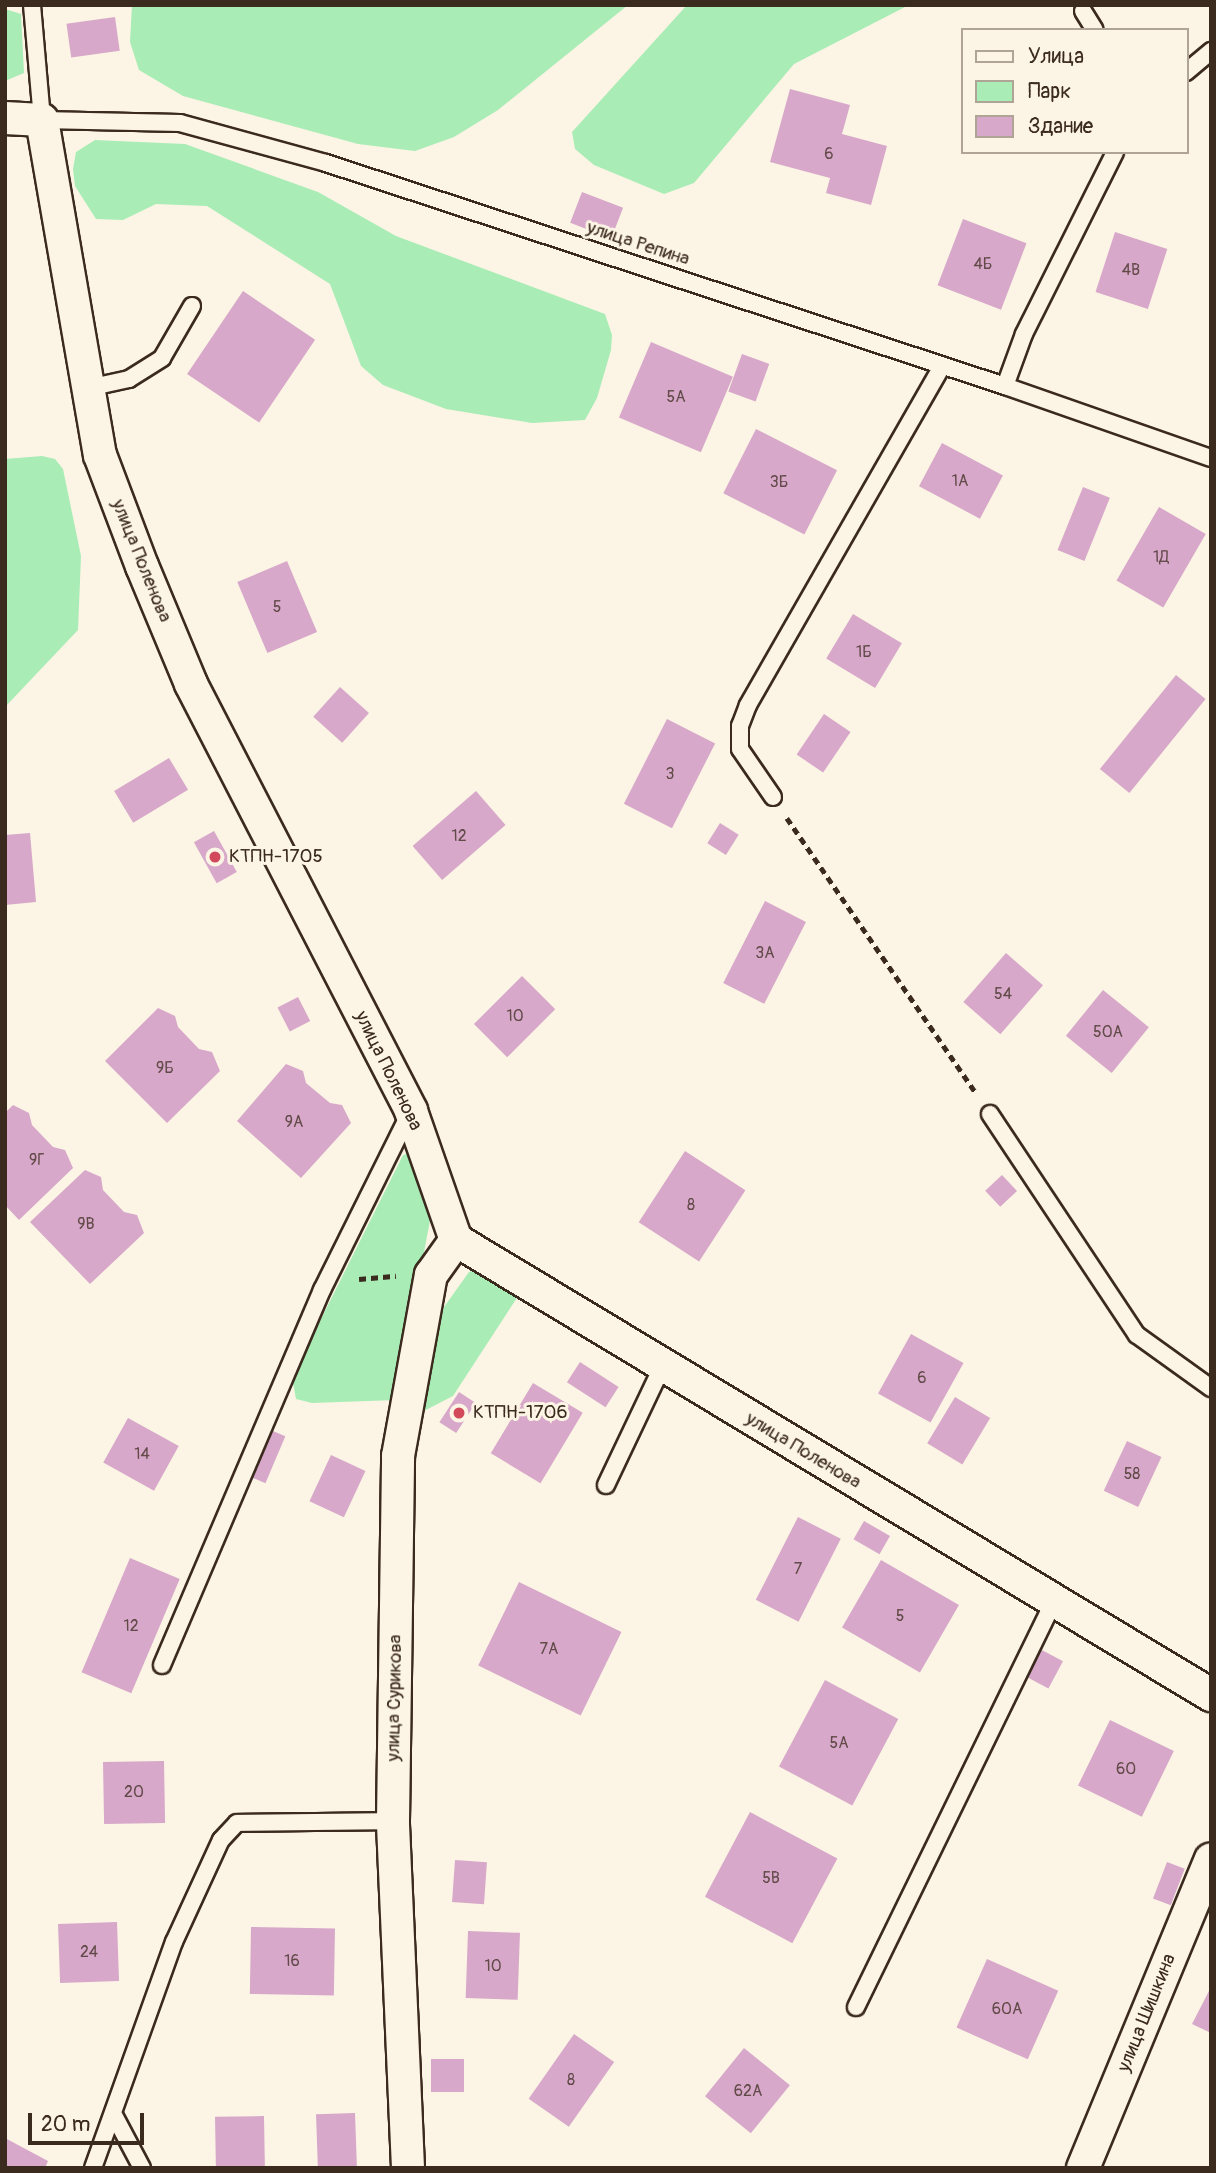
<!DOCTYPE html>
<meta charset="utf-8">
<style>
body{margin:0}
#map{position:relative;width:1216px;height:2173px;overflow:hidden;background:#fcf5e5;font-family:Pangolin,sans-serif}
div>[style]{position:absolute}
.green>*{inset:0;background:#a9ecb6}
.building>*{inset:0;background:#d7a8c9;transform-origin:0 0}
.path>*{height:4.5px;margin-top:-2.25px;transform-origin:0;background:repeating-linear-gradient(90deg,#3b2a1e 0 7px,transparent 0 12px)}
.roads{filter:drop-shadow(2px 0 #3b2a1e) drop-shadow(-2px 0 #3b2a1e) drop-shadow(0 2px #3b2a1e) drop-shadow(0 -2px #3b2a1e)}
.service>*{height:16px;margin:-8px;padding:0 8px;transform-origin:8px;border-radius:8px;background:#fcf5e5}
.minor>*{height:32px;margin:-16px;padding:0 16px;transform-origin:16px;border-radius:16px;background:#fcf5e5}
.dots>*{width:19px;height:19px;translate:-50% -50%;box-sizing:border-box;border:4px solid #fcf5e5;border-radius:50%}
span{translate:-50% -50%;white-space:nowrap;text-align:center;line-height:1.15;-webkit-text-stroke:6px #fcf5e5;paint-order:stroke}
.number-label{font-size:16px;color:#624a49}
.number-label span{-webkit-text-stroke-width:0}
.street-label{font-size:19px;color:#3b2a1e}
.poi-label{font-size:19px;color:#3b2a1e}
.left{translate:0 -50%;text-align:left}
.frame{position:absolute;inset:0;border:7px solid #3b2a1e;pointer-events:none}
.legend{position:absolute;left:961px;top:28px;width:228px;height:126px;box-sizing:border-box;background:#fcf5e5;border:2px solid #afa495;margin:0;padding:9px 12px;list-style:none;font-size:21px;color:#3b2a1e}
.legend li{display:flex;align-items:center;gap:14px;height:35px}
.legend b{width:35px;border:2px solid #afa495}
.scale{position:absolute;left:28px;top:2113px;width:116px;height:32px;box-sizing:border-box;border:4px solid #3b2a1e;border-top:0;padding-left:9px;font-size:21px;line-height:24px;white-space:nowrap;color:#3b2a1e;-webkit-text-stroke:5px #fcf5e5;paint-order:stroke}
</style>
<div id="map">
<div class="green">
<i style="clip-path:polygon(132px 5px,628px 5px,498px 110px,454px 137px,415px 151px,358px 144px,183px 96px,139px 70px,130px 42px)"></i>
<i style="clip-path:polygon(687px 5px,909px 5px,794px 64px,694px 183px,664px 194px,594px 165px,575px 149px,572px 132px)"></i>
<i style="clip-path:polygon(5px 9px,21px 14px,24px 73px,5px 81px)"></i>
<i style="clip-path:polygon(95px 140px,185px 144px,318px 192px,396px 236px,605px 314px,612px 335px,611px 350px,597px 398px,585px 420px,532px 423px,446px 409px,383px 385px,361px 366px,330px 284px,207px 206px,156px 204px,123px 220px,96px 219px,75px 186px,73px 169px,76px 152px)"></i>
<i style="clip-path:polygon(42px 456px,55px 459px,63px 469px,81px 556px,78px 630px,5px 707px,5px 459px)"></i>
<i style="clip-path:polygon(410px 1153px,436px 1189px,396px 1400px,312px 1403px,296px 1399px,292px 1377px,403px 1155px)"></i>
<i style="clip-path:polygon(487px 1266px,522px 1290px,453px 1396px,418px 1414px,444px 1307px,469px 1272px)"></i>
</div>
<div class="building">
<i style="left:115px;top:17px;width:34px;height:49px;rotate:82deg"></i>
<i style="clip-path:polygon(790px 89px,850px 105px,842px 134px,887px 146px,871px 205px,826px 193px,830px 178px,770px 162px)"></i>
<i style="left:582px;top:192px;width:44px;height:33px;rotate:21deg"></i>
<i style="left:963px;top:219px;width:68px;height:71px;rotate:21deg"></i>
<i style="left:1115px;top:232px;width:55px;height:63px;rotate:18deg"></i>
<i style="left:243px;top:291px;width:87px;height:100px;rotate:34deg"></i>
<i style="left:651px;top:342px;width:89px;height:82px;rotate:23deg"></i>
<i style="left:742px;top:354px;width:29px;height:40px;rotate:20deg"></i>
<i style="left:756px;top:429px;width:91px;height:72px;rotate:27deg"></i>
<i style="left:942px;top:443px;width:69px;height:49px;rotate:28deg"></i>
<i style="left:1083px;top:487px;width:29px;height:68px;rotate:22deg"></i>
<i style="left:1159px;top:507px;width:54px;height:85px;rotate:30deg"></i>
<i style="left:287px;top:561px;width:77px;height:54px;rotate:67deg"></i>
<i style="left:853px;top:614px;width:57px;height:52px;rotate:31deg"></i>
<i style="left:1176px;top:675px;width:38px;height:121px;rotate:39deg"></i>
<i style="left:340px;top:687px;width:39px;height:40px;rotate:42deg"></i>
<i style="left:824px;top:714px;width:32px;height:49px;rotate:34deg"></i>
<i style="left:667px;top:719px;width:54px;height:95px;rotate:27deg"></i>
<i style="left:169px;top:758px;width:37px;height:64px;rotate:59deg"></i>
<i style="left:476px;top:791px;width:45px;height:84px;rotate:49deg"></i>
<i style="left:720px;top:823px;width:22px;height:24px;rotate:32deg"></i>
<i style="left:214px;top:831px;width:47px;height:23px;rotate:61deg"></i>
<i style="clip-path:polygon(30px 833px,36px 902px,5px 905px,5px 835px)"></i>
<i style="left:765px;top:901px;width:46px;height:92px;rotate:27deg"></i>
<i style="left:1006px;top:953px;width:49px;height:65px;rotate:41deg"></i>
<i style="left:522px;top:976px;width:47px;height:68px;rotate:45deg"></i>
<i style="left:1103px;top:990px;width:59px;height:59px;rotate:39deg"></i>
<i style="left:298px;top:997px;width:27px;height:23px;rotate:63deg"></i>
<i style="clip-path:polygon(158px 1008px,175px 1016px,178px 1027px,199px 1049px,212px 1052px,220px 1071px,167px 1123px,105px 1061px)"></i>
<i style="clip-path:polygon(286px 1064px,303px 1071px,306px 1083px,330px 1103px,342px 1105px,351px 1123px,301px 1178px,237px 1121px)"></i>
<i style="clip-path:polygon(13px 1105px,29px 1113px,32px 1125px,53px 1147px,65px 1150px,73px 1168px,19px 1220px,5px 1205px,5px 1113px)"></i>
<i style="left:685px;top:1151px;width:72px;height:85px;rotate:33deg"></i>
<i style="clip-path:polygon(85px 1170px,101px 1177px,103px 1190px,124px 1212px,137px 1215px,144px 1233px,90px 1284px,30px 1222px)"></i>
<i style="left:1002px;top:1175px;width:22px;height:23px;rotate:47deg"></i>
<i style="left:911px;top:1334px;width:60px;height:68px;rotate:29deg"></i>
<i style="left:580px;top:1362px;width:46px;height:24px;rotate:33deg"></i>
<i style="left:533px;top:1383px;width:58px;height:82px;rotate:31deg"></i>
<i style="left:459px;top:1392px;width:20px;height:36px;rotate:33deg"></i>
<i style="left:955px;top:1397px;width:41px;height:54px;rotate:31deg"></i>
<i style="left:128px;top:1418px;width:58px;height:51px;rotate:29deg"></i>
<i style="left:266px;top:1428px;width:21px;height:51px;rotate:23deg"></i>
<i style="left:1127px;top:1441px;width:38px;height:55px;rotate:25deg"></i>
<i style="left:331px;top:1455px;width:38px;height:51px;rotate:25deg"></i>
<i style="left:798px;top:1517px;width:48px;height:93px;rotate:27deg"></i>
<i style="left:864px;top:1521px;width:30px;height:21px;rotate:30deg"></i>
<i style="left:130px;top:1558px;width:54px;height:124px;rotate:23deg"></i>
<i style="left:881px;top:1560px;width:90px;height:78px;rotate:30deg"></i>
<i style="left:519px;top:1582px;width:114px;height:93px;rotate:26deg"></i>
<i style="left:1040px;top:1649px;width:26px;height:31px;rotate:28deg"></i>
<i style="left:825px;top:1680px;width:83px;height:98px;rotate:28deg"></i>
<i style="left:1110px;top:1720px;width:71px;height:73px;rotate:26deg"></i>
<i style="left:164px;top:1761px;width:62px;height:61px;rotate:89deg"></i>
<i style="left:750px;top:1812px;width:99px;height:96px;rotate:28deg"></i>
<i style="left:455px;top:1860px;width:32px;height:42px;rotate:4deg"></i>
<i style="left:1167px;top:1862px;width:19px;height:39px;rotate:21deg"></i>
<i style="left:117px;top:1922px;width:59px;height:59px;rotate:88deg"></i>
<i style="left:251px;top:1927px;width:84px;height:67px;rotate:1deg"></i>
<i style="left:468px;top:1931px;width:52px;height:67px;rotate:2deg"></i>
<i style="left:987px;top:1959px;width:78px;height:75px;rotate:24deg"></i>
<i style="clip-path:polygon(1211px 1987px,1211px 2033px,1192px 2024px)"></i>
<i style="left:574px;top:2034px;width:49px;height:79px;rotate:35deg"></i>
<i style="left:744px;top:2048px;width:59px;height:62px;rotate:39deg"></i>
<i style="left:431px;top:2059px;width:33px;height:33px"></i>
<i style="left:355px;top:2113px;width:55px;height:39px;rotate:88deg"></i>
<i style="left:264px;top:2116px;width:50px;height:49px;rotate:89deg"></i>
<i style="clip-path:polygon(5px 2138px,48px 2161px,45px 2168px,5px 2168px)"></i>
</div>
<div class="path">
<i style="left:787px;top:818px;width:334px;rotate:55.5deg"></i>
<i style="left:359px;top:1279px;width:37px;rotate:-5deg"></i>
</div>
<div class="roads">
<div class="service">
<i style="left:32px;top:5px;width:115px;rotate:85deg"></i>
<i style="left:42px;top:120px;width:138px;rotate:1.2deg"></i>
<i style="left:180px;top:123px;width:151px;rotate:15.3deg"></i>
<i style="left:326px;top:163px;width:715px;rotate:18.18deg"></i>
<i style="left:1005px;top:386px;width:218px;rotate:19.3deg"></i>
<i style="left:1083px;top:11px;width:22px;rotate:58deg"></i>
<i style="left:1186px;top:72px;width:33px;rotate:-40deg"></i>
<i style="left:1005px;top:386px;width:55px;rotate:-69.9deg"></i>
<i style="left:1024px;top:334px;width:203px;rotate:-63.4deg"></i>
<i style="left:88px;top:388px;width:42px;rotate:-12.4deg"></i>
<i style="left:129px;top:379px;width:39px;rotate:-32deg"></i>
<i style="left:162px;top:358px;width:60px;rotate:-60deg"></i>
<i style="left:773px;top:797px;width:58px;rotate:-124.5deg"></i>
<i style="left:740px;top:749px;width:23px;rotate:-90deg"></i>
<i style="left:740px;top:726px;width:22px;rotate:-69deg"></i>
<i style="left:748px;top:705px;width:391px;rotate:-60.2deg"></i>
<i style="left:990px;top:1114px;width:265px;rotate:56.4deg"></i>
<i style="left:1137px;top:1335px;width:91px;rotate:35.6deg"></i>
<i style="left:606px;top:1485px;width:133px;rotate:-64.6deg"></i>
<i style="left:162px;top:1665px;width:408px;rotate:-66.9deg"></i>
<i style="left:322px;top:1290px;width:198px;rotate:-63.6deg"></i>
<i style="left:856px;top:2007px;width:449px;rotate:-64deg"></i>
<i style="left:115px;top:2117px;width:58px;rotate:62.1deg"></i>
<i style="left:93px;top:2168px;width:240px;rotate:-70.3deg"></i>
<i style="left:174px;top:1942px;width:112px;rotate:-65.3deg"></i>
<i style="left:221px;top:1840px;width:23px;rotate:-47deg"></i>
<i style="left:237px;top:1823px;width:156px;rotate:-0.7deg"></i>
</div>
<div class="minor">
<i style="left:5px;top:118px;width:37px;rotate:3deg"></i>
<i style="left:42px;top:120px;width:340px;rotate:80.2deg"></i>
<i style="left:100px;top:455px;width:119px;rotate:69.3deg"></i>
<i style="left:142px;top:566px;width:128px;rotate:67.4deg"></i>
<i style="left:191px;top:684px;width:480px;rotate:62.7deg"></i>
<i style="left:411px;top:1111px;width:137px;rotate:70.8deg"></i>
<i style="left:456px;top:1240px;width:882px;rotate:31.08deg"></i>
<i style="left:408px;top:2168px;width:347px;rotate:-92.5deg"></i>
<i style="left:393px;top:1821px;width:365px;rotate:-89.2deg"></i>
<i style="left:398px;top:1456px;width:184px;rotate:-79.7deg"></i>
<i style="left:431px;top:1275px;width:43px;rotate:-54.5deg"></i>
<i style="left:1083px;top:2168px;width:334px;rotate:-67.5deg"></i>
</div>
</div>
<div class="dots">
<i style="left:215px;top:857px;background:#d1495b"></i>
<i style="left:459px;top:1413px;background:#d1495b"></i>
</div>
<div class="number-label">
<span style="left:829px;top:154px">6</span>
<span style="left:983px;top:264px">4Б</span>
<span style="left:1131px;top:270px">4В</span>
<span style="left:676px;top:397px">5А</span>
<span style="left:960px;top:481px">1А</span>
<span style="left:779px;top:482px">3Б</span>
<span style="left:1161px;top:557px">1Д</span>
<span style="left:277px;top:607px">5</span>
<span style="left:864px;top:652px">1Б</span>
<span style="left:670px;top:774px">3</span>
<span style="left:459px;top:836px">12</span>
<span style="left:765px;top:953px">3А</span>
<span style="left:1003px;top:994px">54</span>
<span style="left:515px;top:1016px">10</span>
<span style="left:1108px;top:1032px">50А</span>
<span style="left:165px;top:1068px">9Б</span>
<span style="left:294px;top:1122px">9А</span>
<span style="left:37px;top:1160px">9Г</span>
<span style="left:691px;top:1205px">8</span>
<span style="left:86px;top:1224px">9В</span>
<span style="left:922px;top:1378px">6</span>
<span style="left:142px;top:1454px">14</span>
<span style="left:1132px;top:1474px">58</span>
<span style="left:798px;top:1569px">7</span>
<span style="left:900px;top:1616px">5</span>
<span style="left:131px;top:1626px">12</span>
<span style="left:549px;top:1649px">7А</span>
<span style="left:839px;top:1743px">5А</span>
<span style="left:1126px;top:1769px">60</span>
<span style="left:134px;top:1792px">20</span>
<span style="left:771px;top:1878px">5В</span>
<span style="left:89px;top:1952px">24</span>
<span style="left:292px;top:1961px">16</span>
<span style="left:493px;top:1966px">10</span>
<span style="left:1007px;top:2009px">60А</span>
<span style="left:571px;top:2080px">8</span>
<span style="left:748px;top:2091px">62А</span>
</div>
<div class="street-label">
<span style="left:638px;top:244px;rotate:18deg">улица Репина</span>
<span style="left:141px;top:561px;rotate:68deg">улица Поленова</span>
<span style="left:388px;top:1071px;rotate:64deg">улица Поленова</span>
<span style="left:803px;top:1451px;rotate:31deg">улица Поленова</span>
<span style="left:395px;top:1698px;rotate:-89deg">улица Сурикова</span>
<span style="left:1147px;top:2013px;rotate:-68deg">улица Шишкина</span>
</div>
<div class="poi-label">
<span class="left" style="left:229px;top:857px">КТПН-1705</span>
<span class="left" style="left:473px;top:1413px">КТПН-1706</span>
</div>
<div class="frame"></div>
<ul class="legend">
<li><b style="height:9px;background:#fcf5e5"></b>Улица</li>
<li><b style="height:19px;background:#a9ecb6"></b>Парк</li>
<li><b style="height:19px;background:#d7a8c9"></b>Здание</li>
</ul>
<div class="scale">20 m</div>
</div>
